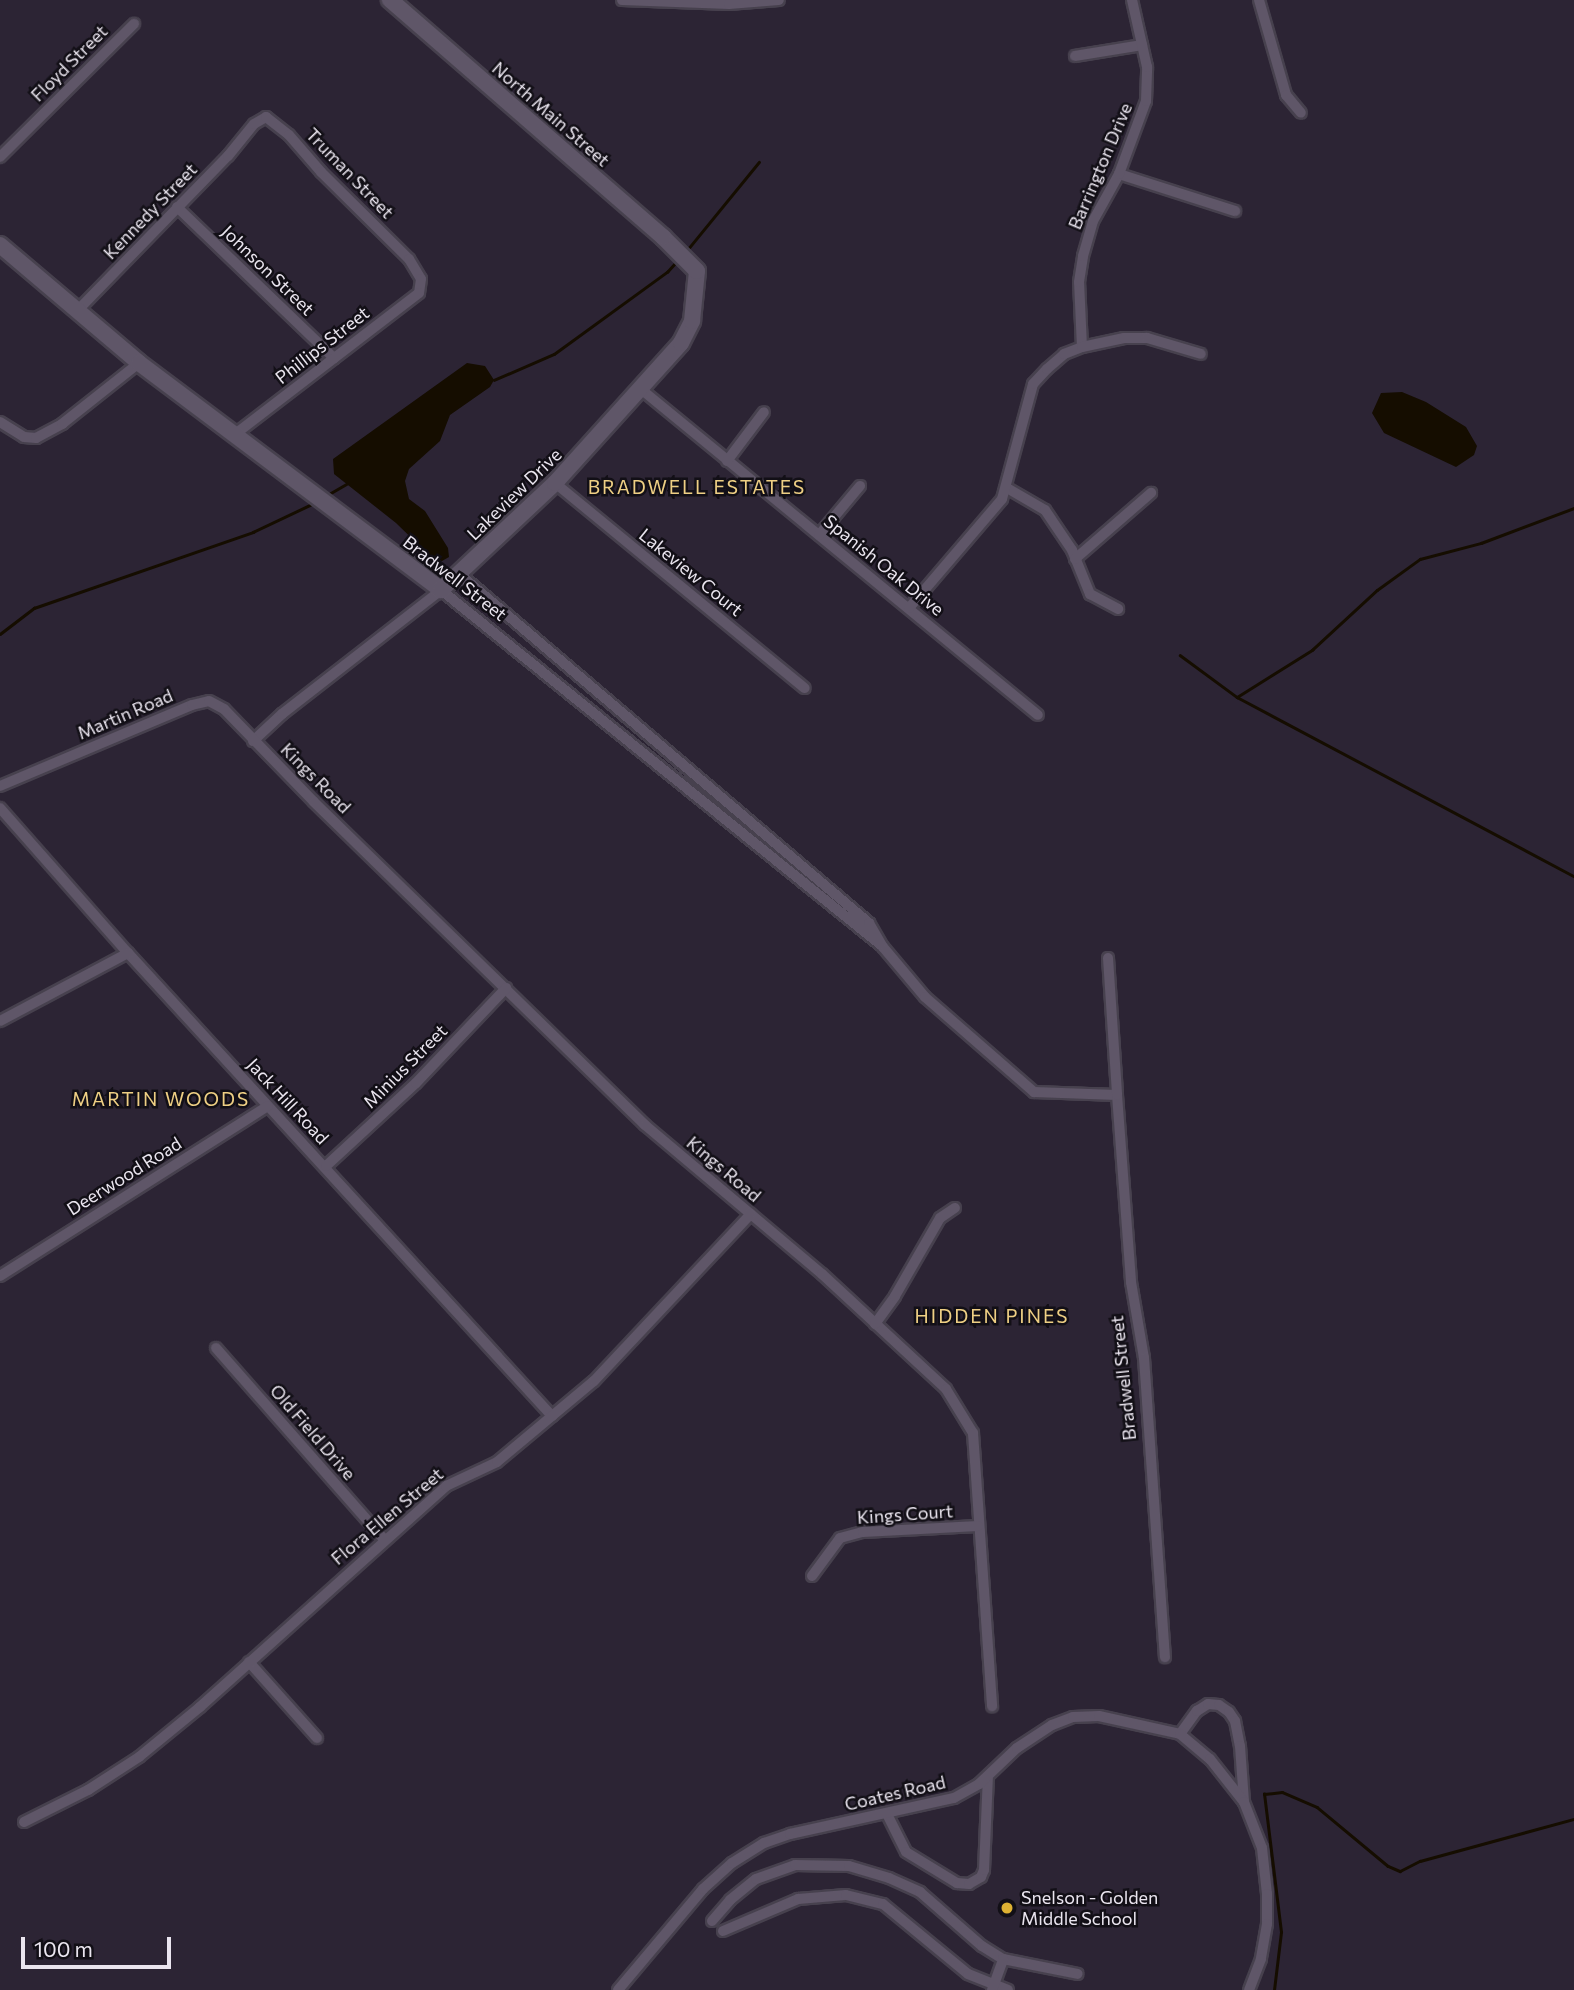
<!DOCTYPE html>
<style>
body{margin:0}
#map{position:relative;width:1574px;height:1990px;overflow:hidden;background:#2c2434;font-family:Commissioner,sans-serif}
div>[style]{position:absolute}
.water>*{inset:0;background:#150d00}
.stream>*{height:2.5px;margin:-1.25px;padding:0 1.25px;transform-origin:1.25px;border-radius:1.25px;background:#150d00}
.roads{filter:drop-shadow(2px 0 #47414e) drop-shadow(-2px 0 #47414e) drop-shadow(0 2px #47414e) drop-shadow(0 -2px #47414e)}
.street>*{height:10px;margin:-5px;padding:0 5px;transform-origin:5px;border-radius:5px;background:#5f5668}
.secondary>*{height:16px;margin:-8px;padding:0 8px;transform-origin:8px;border-radius:8px;background:#5f5668}
.dots>*{width:19px;height:19px;translate:-50% -50%;box-sizing:border-box;border:4px solid #120f16;border-radius:50%}
span{translate:-50% -50%;white-space:nowrap;text-align:center;line-height:1.15;-webkit-text-stroke:5px #120f16;paint-order:stroke}
.street-label{font-size:18px;color:#eae5ef}
.poi-label{font-size:18px;color:#eae5ef}
.left{translate:0 -50%;text-align:left}
.neighbourhood-label{font-size:19px;color:#eecf84;letter-spacing:2px}
.scale{position:absolute;left:21px;top:1937px;width:150px;height:32px;box-sizing:border-box;border:4px solid #eae5ef;border-top:0;padding-left:9px;font-size:21px;line-height:24px;white-space:nowrap;color:#eae5ef;-webkit-text-stroke:5px #120f16;paint-order:stroke}
</style>
<div id="map">
<div class="water">
<i style="clip-path:polygon(467px 363px,485px 366px,494px 380px,490px 387px,450px 415px,440px 441px,409px 469px,405px 481px,409px 499px,425px 511px,448px 548px,449px 557px,442px 561px,432px 558px,396px 523px,334px 474px,333px 459px)"></i>
<i style="clip-path:polygon(1402px 392px,1426px 402px,1466px 427px,1477px 446px,1474px 455px,1456px 467px,1384px 433px,1372px 413px,1377px 402px,1381px 393px)"></i>
</div>
<div class="stream">
<i style="left:688px;top:249px;width:112px;rotate:-50.8deg"></i>
<i style="left:494px;top:380px;width:65px;rotate:-23.4deg"></i>
<i style="left:554px;top:354px;width:140px;rotate:-36deg"></i>
<i style="left:667px;top:272px;width:13px;rotate:-48deg"></i>
<i style="left:329px;top:494px;width:20px;rotate:-30deg"></i>
<i style="left:0;top:634px;width:43px;rotate:-37.4deg"></i>
<i style="left:34px;top:608px;width:232px;rotate:-19.1deg"></i>
<i style="left:253px;top:532px;width:65px;rotate:-25.4deg"></i>
<i style="left:1180px;top:655px;width:71px;rotate:36.4deg"></i>
<i style="left:1237px;top:697px;width:382px;rotate:28deg"></i>
<i style="left:1237px;top:697px;width:89px;rotate:-32.1deg"></i>
<i style="left:1312px;top:650px;width:88px;rotate:-42.7deg"></i>
<i style="left:1377px;top:590px;width:53px;rotate:-35.8deg"></i>
<i style="left:1420px;top:559px;width:63px;rotate:-14.7deg"></i>
<i style="left:1481px;top:543px;width:99px;rotate:-20.6deg"></i>
<i style="left:1274px;top:1990px;width:58px;rotate:-83.1deg"></i>
<i style="left:1281px;top:1932px;width:139px;rotate:-97deg"></i>
<i style="left:1264px;top:1794px;width:18px;rotate:-6deg"></i>
<i style="left:1282px;top:1792px;width:38px;rotate:23deg"></i>
<i style="left:1317px;top:1807px;width:92px;rotate:39.7deg"></i>
<i style="left:1388px;top:1866px;width:13px;rotate:23deg"></i>
<i style="left:1400px;top:1871px;width:22px;rotate:-27deg"></i>
<i style="left:1420px;top:1861px;width:160px;rotate:-15.3deg"></i>
</div>
<div class="roads">
<div class="street">
<i style="left:622px;top:0;width:107px;rotate:2.1deg"></i>
<i style="left:729px;top:4px;width:50px;rotate:-4.6deg"></i>
<i style="left:1259px;top:0;width:99px;rotate:74.1deg"></i>
<i style="left:1286px;top:95px;width:23px;rotate:50deg"></i>
<i style="left:1075px;top:56px;width:68px;rotate:-9.3deg"></i>
<i style="left:0;top:157px;width:189px;rotate:-44.8deg"></i>
<i style="left:1119px;top:174px;width:122px;rotate:17.7deg"></i>
<i style="left:177px;top:207px;width:218px;rotate:43.9deg"></i>
<i style="left:78px;top:310px;width:215px;rotate:-45.8deg"></i>
<i style="left:228px;top:156px;width:41px;rotate:-50.9deg"></i>
<i style="left:254px;top:124px;width:14px;rotate:-30deg"></i>
<i style="left:266px;top:117px;width:29px;rotate:38deg"></i>
<i style="left:289px;top:135px;width:49px;rotate:49.1deg"></i>
<i style="left:321px;top:172px;width:124px;rotate:44.7deg"></i>
<i style="left:409px;top:259px;width:23px;rotate:59deg"></i>
<i style="left:421px;top:279px;width:14px;rotate:98deg"></i>
<i style="left:419px;top:293px;width:232px;rotate:142.5deg"></i>
<i style="left:1082px;top:347px;width:65px;rotate:-92.6deg"></i>
<i style="left:1079px;top:282px;width:26px;rotate:-81deg"></i>
<i style="left:1083px;top:256px;width:36px;rotate:-74deg"></i>
<i style="left:1093px;top:221px;width:54px;rotate:-61deg"></i>
<i style="left:1119px;top:174px;width:78px;rotate:-69.7deg"></i>
<i style="left:1146px;top:101px;width:34px;rotate:-88deg"></i>
<i style="left:1147px;top:67px;width:69px;rotate:-102.6deg"></i>
<i style="left:642px;top:390px;width:512px;rotate:39.38deg"></i>
<i style="left:0;top:422px;width:28px;rotate:32deg"></i>
<i style="left:24px;top:437px;width:12px;rotate:5deg"></i>
<i style="left:36px;top:438px;width:30px;rotate:-28deg"></i>
<i style="left:62px;top:424px;width:98px;rotate:-38.4deg"></i>
<i style="left:727px;top:461px;width:61px;rotate:-52.9deg"></i>
<i style="left:555px;top:483px;width:323px;rotate:39.4deg"></i>
<i style="left:1007px;top:488px;width:44px;rotate:30.1deg"></i>
<i style="left:1045px;top:510px;width:48px;rotate:56deg"></i>
<i style="left:1072px;top:550px;width:48px;rotate:67.8deg"></i>
<i style="left:1090px;top:594px;width:32px;rotate:28deg"></i>
<i style="left:819px;top:535px;width:64px;rotate:-50.1deg"></i>
<i style="left:1075px;top:559px;width:101px;rotate:-41deg"></i>
<i style="left:458px;top:573px;width:540px;rotate:40.42deg"></i>
<i style="left:869px;top:923px;width:28px;rotate:60deg"></i>
<i style="left:883px;top:947px;width:65px;rotate:50deg"></i>
<i style="left:925px;top:997px;width:145px;rotate:41.1deg"></i>
<i style="left:1034px;top:1092px;width:83px;rotate:2.1deg"></i>
<i style="left:1117px;top:1095px;width:188px;rotate:85.7deg"></i>
<i style="left:1131px;top:1282px;width:77px;rotate:80.3deg"></i>
<i style="left:1144px;top:1358px;width:300px;rotate:86deg"></i>
<i style="left:909px;top:608px;width:143px;rotate:-49.5deg"></i>
<i style="left:1002px;top:499px;width:119px;rotate:-74.9deg"></i>
<i style="left:1033px;top:384px;width:21px;rotate:-47deg"></i>
<i style="left:1047px;top:369px;width:23px;rotate:-41deg"></i>
<i style="left:1064px;top:354px;width:19px;rotate:-21deg"></i>
<i style="left:1082px;top:347px;width:43px;rotate:-12.1deg"></i>
<i style="left:1124px;top:338px;width:23px"></i>
<i style="left:1147px;top:338px;width:56px;rotate:16.5deg"></i>
<i style="left:253px;top:741px;width:40px;rotate:-43deg"></i>
<i style="left:282px;top:714px;width:202px;rotate:-37.9deg"></i>
<i style="left:441px;top:590px;width:565px;rotate:38.9deg"></i>
<i style="left:0;top:786px;width:208px;rotate:-22.9deg"></i>
<i style="left:192px;top:705px;width:17px;rotate:-13deg"></i>
<i style="left:209px;top:701px;width:17px;rotate:28deg"></i>
<i style="left:224px;top:709px;width:129px;rotate:45.9deg"></i>
<i style="left:314px;top:802px;width:462px;rotate:44.3deg"></i>
<i style="left:645px;top:1125px;width:231px;rotate:40.1deg"></i>
<i style="left:822px;top:1274px;width:169px;rotate:42.8deg"></i>
<i style="left:946px;top:1389px;width:52px;rotate:58.5deg"></i>
<i style="left:973px;top:1433px;width:274px;rotate:86deg"></i>
<i style="left:0;top:808px;width:193px;rotate:48.6deg"></i>
<i style="left:128px;top:953px;width:628px;rotate:47.52deg"></i>
<i style="left:1108px;top:958px;width:137px;rotate:86.2deg"></i>
<i style="left:0;top:1021px;width:145px;rotate:-28deg"></i>
<i style="left:326px;top:1166px;width:122px;rotate:-42.7deg"></i>
<i style="left:416px;top:1083px;width:131px;rotate:-46.5deg"></i>
<i style="left:0;top:1276px;width:317px;rotate:-32.4deg"></i>
<i style="left:875px;top:1324px;width:34px;rotate:-54deg"></i>
<i style="left:895px;top:1296px;width:90px;rotate:-60deg"></i>
<i style="left:940px;top:1218px;width:18px;rotate:-34deg"></i>
<i style="left:216px;top:1348px;width:254px;rotate:48.7deg"></i>
<i style="left:812px;top:1576px;width:47px;rotate:-53.6deg"></i>
<i style="left:840px;top:1538px;width:24px;rotate:-15deg"></i>
<i style="left:863px;top:1532px;width:115px;rotate:-3deg"></i>
<i style="left:249px;top:1662px;width:102px;rotate:48.2deg"></i>
<i style="left:1180px;top:1734px;width:29px;rotate:-54deg"></i>
<i style="left:1197px;top:1711px;width:13px;rotate:-32deg"></i>
<i style="left:1208px;top:1704px;width:11px;rotate:5deg"></i>
<i style="left:1219px;top:1705px;width:12px;rotate:35deg"></i>
<i style="left:1229px;top:1712px;width:11px;rotate:56deg"></i>
<i style="left:1235px;top:1721px;width:25px;rotate:79deg"></i>
<i style="left:1240px;top:1746px;width:56px;rotate:85.9deg"></i>
<i style="left:887px;top:1814px;width:42px;rotate:63.4deg"></i>
<i style="left:906px;top:1852px;width:60px;rotate:31.3deg"></i>
<i style="left:957px;top:1883px;width:12px;rotate:5deg"></i>
<i style="left:969px;top:1884px;width:14px;rotate:-30deg"></i>
<i style="left:981px;top:1877px;width:8px;rotate:-67deg"></i>
<i style="left:984px;top:1870px;width:94px;rotate:-87.6deg"></i>
<i style="left:24px;top:1822px;width:72px;rotate:-26.6deg"></i>
<i style="left:88px;top:1790px;width:61px;rotate:-32.9deg"></i>
<i style="left:139px;top:1757px;width:79px;rotate:-39.3deg"></i>
<i style="left:200px;top:1707px;width:331px;rotate:-41.9deg"></i>
<i style="left:446px;top:1486px;width:56px;rotate:-25.2deg"></i>
<i style="left:497px;top:1462px;width:126px;rotate:-39.9deg"></i>
<i style="left:594px;top:1381px;width:229px;rotate:-46.8deg"></i>
<i style="left:712px;top:1921px;width:28px;rotate:-49deg"></i>
<i style="left:730px;top:1900px;width:33px;rotate:-39deg"></i>
<i style="left:756px;top:1879px;width:41px;rotate:-19.7deg"></i>
<i style="left:795px;top:1865px;width:54px;rotate:1.1deg"></i>
<i style="left:849px;top:1866px;width:42px;rotate:16.7deg"></i>
<i style="left:889px;top:1878px;width:34px;rotate:24deg"></i>
<i style="left:920px;top:1892px;width:82px;rotate:41.1deg"></i>
<i style="left:982px;top:1946px;width:25px;rotate:32deg"></i>
<i style="left:1003px;top:1959px;width:76px;rotate:11.3deg"></i>
<i style="left:723px;top:1931px;width:82px;rotate:-23.1deg"></i>
<i style="left:798px;top:1899px;width:48px;rotate:-4.8deg"></i>
<i style="left:846px;top:1895px;width:38px;rotate:14deg"></i>
<i style="left:883px;top:1904px;width:110px;rotate:39.5deg"></i>
<i style="left:968px;top:1974px;width:43px;rotate:21.8deg"></i>
<i style="left:618px;top:1990px;width:132px;rotate:-49.9deg"></i>
<i style="left:703px;top:1889px;width:39px;rotate:-42deg"></i>
<i style="left:732px;top:1863px;width:38px;rotate:-32deg"></i>
<i style="left:764px;top:1843px;width:28px;rotate:-19deg"></i>
<i style="left:790px;top:1834px;width:168px;rotate:-12.4deg"></i>
<i style="left:954px;top:1798px;width:29px;rotate:-29deg"></i>
<i style="left:979px;top:1784px;width:52px;rotate:-43.5deg"></i>
<i style="left:1017px;top:1748px;width:42px;rotate:-33.3deg"></i>
<i style="left:1052px;top:1725px;width:22px;rotate:-21deg"></i>
<i style="left:1073px;top:1717px;width:26px;rotate:-2deg"></i>
<i style="left:1099px;top:1716px;width:83px;rotate:12.5deg"></i>
<i style="left:1180px;top:1734px;width:39px;rotate:40deg"></i>
<i style="left:1210px;top:1759px;width:55px;rotate:51.7deg"></i>
<i style="left:1244px;top:1802px;width:49px;rotate:68.6deg"></i>
<i style="left:1262px;top:1848px;width:46px;rotate:83.8deg"></i>
<i style="left:1267px;top:1894px;width:30px;rotate:90deg"></i>
<i style="left:1267px;top:1924px;width:36px;rotate:100deg"></i>
<i style="left:1261px;top:1959px;width:33px;rotate:111deg"></i>
<i style="left:992px;top:1990px;width:33px;rotate:-70deg"></i>
</div>
<div class="secondary">
<i style="left:0;top:245px;width:182px;rotate:40.3deg"></i>
<i style="left:139px;top:363px;width:378px;rotate:36.9deg"></i>
<i style="left:441px;top:590px;width:156px;rotate:-43.2deg"></i>
<i style="left:555px;top:483px;width:188px;rotate:-48deg"></i>
<i style="left:681px;top:343px;width:25px;rotate:-63deg"></i>
<i style="left:692px;top:321px;width:50px;rotate:-84.3deg"></i>
<i style="left:697px;top:271px;width:48px;rotate:-135deg"></i>
<i style="left:663px;top:237px;width:362px;rotate:-139deg"></i>
</div>
</div>
<div class="dots">
<i style="left:1007px;top:1908px;background:#deb133"></i>
</div>
<div class="street-label">
<span style="left:69px;top:63px;rotate:-45deg">Floyd Street</span>
<span style="left:551px;top:114px;rotate:41deg">North Main Street</span>
<span style="left:1100px;top:166px;rotate:-67deg">Barrington Drive</span>
<span style="left:350px;top:173px;rotate:46deg">Truman Street</span>
<span style="left:150px;top:211px;rotate:-46deg">Kennedy Street</span>
<span style="left:268px;top:270px;rotate:44deg">Johnson Street</span>
<span style="left:322px;top:345px;rotate:-38deg">Phillips Street</span>
<span style="left:514px;top:494px;rotate:-44deg">Lakeview Drive</span>
<span style="left:884px;top:565px;rotate:39deg">Spanish Oak Drive</span>
<span style="left:691px;top:572px;rotate:39deg">Lakeview Court</span>
<span style="left:455px;top:578px;rotate:38deg">Bradwell Street</span>
<span style="left:125px;top:714px;rotate:-23deg">Martin Road</span>
<span style="left:316px;top:778px;rotate:45deg">Kings Road</span>
<span style="left:405px;top:1066px;rotate:-45deg">Minius Street</span>
<span style="left:288px;top:1101px;rotate:47deg">Jack Hill Road</span>
<span style="left:724px;top:1169px;rotate:40deg">Kings Road</span>
<span style="left:124px;top:1176px;rotate:-32deg">Deerwood Road</span>
<span style="left:1123px;top:1378px;rotate:-96deg">Bradwell Street</span>
<span style="left:313px;top:1432px;rotate:49deg">Old Field Drive</span>
<span style="left:905px;top:1514px;rotate:-4deg">Kings Court</span>
<span style="left:387px;top:1516px;rotate:-40deg">Flora Ellen Street</span>
<span style="left:895px;top:1793px;rotate:-13deg">Coates Road</span>
</div>
<div class="poi-label">
<span class="left" style="left:1021px;top:1908px">Snelson - Golden<br>Middle School</span>
</div>
<div class="neighbourhood-label">
<span style="left:697px;top:487px">BRADWELL ESTATES</span>
<span style="left:161px;top:1099px">MARTIN WOODS</span>
<span style="left:992px;top:1316px">HIDDEN PINES</span>
</div>
<div class="scale">100 m</div>
</div>
